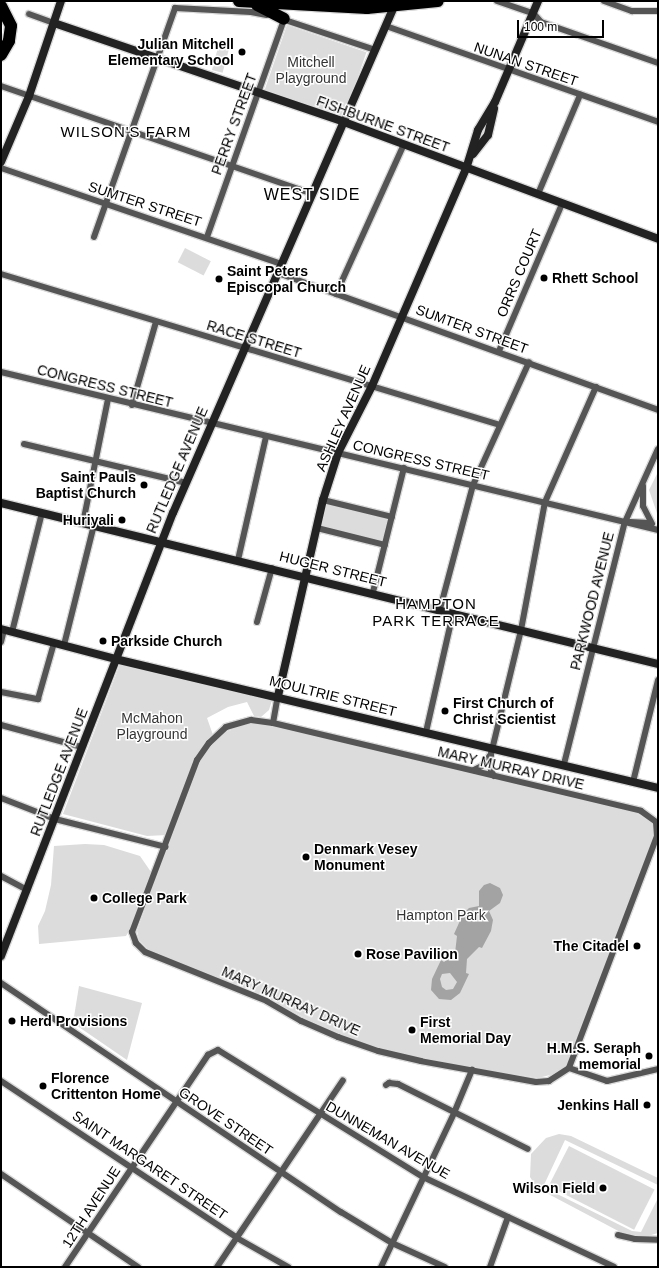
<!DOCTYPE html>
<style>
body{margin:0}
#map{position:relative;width:659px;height:1268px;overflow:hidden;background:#fff;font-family:Arial,sans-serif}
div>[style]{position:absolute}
.green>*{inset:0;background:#dcdcdc;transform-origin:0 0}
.water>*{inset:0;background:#a3a3a3}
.roads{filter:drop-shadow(1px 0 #dbdbdb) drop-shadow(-1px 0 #dbdbdb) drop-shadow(0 1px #dbdbdb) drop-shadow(0 -1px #dbdbdb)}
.street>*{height:6px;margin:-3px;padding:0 3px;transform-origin:3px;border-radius:3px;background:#555}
.secondary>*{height:8px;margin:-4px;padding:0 4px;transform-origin:4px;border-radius:4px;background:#222}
.highway>*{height:12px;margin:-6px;padding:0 6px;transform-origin:6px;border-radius:6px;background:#000}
.dots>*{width:11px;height:11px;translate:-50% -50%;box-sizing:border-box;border:2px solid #fff;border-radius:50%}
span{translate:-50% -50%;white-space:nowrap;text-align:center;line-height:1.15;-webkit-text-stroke:3px #fff;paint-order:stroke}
.poi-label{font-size:14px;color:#000;font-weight:700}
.right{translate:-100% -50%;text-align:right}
.left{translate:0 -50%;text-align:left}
.park-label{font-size:14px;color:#333}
.street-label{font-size:14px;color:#000}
.neighbourhood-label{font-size:15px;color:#000;letter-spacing:1px}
.quarter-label{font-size:16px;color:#000;letter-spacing:1px}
.frame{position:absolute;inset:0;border:2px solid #000;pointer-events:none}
.scale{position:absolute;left:517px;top:20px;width:87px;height:18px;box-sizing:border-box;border:2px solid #000;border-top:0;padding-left:5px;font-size:12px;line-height:14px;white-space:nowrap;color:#000;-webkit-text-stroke:3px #fff;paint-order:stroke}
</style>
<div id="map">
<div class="green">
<i style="left:287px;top:25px;width:84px;height:69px;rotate:19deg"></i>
<i style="left:220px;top:40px;width:11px;height:31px;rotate:15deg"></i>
<i style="left:185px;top:248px;width:29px;height:16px;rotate:27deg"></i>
<i style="clip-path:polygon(658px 472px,658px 516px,649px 490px)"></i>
<i style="left:324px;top:502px;width:67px;height:25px;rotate:14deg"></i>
<i style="clip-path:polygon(120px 664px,272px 700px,269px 710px,261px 717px,254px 716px,247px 702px,228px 707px,207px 718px,213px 735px,201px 749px,167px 835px,147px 836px,63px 814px)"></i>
<i style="clip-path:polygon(249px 723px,272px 725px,632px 811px,652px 822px,655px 836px,568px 1065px,558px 1073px,538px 1078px,429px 1060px,381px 1049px,323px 1028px,268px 998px,148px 949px,139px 940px,137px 931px,199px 761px,221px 734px)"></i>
<i style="clip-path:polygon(85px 844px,104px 845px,140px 856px,151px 872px,129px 931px,126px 936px,39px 944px,38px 926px,45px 911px,51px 885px,54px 846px)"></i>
<i style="clip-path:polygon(79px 986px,142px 1003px,127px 1060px,73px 1023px)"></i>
<i style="clip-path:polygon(559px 1134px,571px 1136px,658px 1178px,658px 1185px,565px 1140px,543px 1187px,632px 1231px,641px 1232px,658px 1198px,658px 1233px,641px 1238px,624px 1234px,537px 1188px,530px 1177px,531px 1154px,546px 1138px)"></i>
<i style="left:569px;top:1146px;width:96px;height:45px;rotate:27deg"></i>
</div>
<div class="water">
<i style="clip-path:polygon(evenodd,490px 883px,500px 888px,503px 895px,500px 903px,489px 911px,493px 920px,491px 931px,482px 948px,479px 947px,467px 959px,466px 973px,469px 974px,460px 993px,451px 1000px,439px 999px,431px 990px,432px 979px,441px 960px,444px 962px,455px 953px,457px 936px,454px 934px,463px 914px,469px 908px,479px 906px,479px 891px,484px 885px,490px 883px,450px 973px,457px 982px,453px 989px,446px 990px,442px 987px,440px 979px,442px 974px,450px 973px)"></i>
</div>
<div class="roads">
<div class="street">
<i style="left:497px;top:1px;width:39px;rotate:19deg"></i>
<i style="left:534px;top:14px;width:11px;rotate:49deg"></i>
<i style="left:541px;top:22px;width:124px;rotate:19.3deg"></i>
<i style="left:604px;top:1px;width:30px;rotate:20deg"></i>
<i style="left:632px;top:11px;width:26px"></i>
<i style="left:29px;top:14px;width:27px;rotate:20deg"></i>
<i style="left:282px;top:19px;width:98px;rotate:18.4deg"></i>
<i style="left:386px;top:26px;width:288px;rotate:19.4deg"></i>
<i style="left:1px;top:86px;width:330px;rotate:19.1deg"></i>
<i style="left:1px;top:168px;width:296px;rotate:18.9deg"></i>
<i style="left:538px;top:194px;width:108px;rotate:-67deg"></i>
<i style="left:94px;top:237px;width:243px;rotate:-70.5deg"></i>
<i style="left:175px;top:8px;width:76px;rotate:3deg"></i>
<i style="left:251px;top:12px;width:16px;rotate:11deg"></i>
<i style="left:207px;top:237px;width:231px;rotate:-70.5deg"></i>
<i style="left:278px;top:273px;width:404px;rotate:19.8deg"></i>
<i style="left:1px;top:274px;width:521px;rotate:16.84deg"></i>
<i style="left:336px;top:294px;width:162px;rotate:-65.6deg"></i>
<i style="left:499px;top:351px;width:160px;rotate:-66.8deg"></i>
<i style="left:1px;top:372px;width:676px;rotate:13.52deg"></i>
<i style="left:132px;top:405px;width:86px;rotate:-73.9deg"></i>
<i style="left:24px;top:444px;width:167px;rotate:13.5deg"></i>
<i style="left:643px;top:486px;width:20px;rotate:90deg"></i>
<i style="left:643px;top:506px;width:20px;rotate:63deg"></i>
<i style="left:323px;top:500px;width:71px;rotate:13.8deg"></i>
<i style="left:630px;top:522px;width:20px;rotate:3deg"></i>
<i style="left:83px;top:523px;width:126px;rotate:-78.6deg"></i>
<i style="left:317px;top:528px;width:70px;rotate:14deg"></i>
<i style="left:238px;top:560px;width:126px;rotate:-77.2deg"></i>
<i style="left:373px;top:592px;width:128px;rotate:-76deg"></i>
<i style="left:440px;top:609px;width:128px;rotate:-75.1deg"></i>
<i style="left:473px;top:485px;width:135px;rotate:-65.5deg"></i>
<i style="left:257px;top:622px;width:56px;rotate:-74.5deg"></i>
<i style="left:12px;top:632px;width:123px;rotate:-75.9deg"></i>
<i style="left:1px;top:642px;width:12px;rotate:-76deg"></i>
<i style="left:64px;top:645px;width:124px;rotate:-76deg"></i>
<i style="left:1px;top:692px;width:38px;rotate:11deg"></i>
<i style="left:38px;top:699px;width:58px;rotate:-74.1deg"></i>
<i style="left:251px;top:720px;width:22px;rotate:8deg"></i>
<i style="left:273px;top:723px;width:378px;rotate:13.4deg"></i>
<i style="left:641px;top:811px;width:19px;rotate:36deg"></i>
<i style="left:656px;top:822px;width:14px;rotate:86deg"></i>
<i style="left:657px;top:836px;width:248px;rotate:110.8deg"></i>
<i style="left:569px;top:1068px;width:24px;rotate:147deg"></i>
<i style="left:549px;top:1081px;width:13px;rotate:176deg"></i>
<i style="left:536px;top:1082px;width:117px;rotate:-169.7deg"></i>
<i style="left:421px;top:1061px;width:44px;rotate:-166.9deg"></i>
<i style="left:378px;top:1051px;width:42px;rotate:-160.7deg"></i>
<i style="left:338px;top:1037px;width:40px;rotate:-156.6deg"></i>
<i style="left:301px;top:1021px;width:39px;rotate:-150deg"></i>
<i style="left:267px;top:1001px;width:131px;rotate:-158.1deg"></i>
<i style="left:145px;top:952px;width:13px;rotate:-135deg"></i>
<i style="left:136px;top:943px;width:12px;rotate:-110deg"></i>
<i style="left:132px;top:932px;width:184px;rotate:-69.3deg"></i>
<i style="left:197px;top:760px;width:21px;rotate:-55deg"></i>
<i style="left:209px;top:743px;width:23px;rotate:-43deg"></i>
<i style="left:226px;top:727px;width:26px;rotate:-16deg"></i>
<i style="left:273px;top:723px;width:27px;rotate:-80deg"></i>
<i style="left:1px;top:725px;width:84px;rotate:15.2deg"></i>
<i style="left:426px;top:732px;width:122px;rotate:-77.2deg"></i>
<i style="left:564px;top:764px;width:250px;rotate:-75.9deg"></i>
<i style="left:625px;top:522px;width:80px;rotate:-65.7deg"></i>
<i style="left:474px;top:770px;width:9px;rotate:-27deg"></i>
<i style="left:482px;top:766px;width:15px;rotate:-53deg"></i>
<i style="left:494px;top:776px;width:7px;rotate:-117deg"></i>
<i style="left:491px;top:770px;width:16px;rotate:-90deg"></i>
<i style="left:491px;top:754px;width:128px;rotate:-76.4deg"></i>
<i style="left:521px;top:630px;width:130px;rotate:-79.4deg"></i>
<i style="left:545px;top:502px;width:126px;rotate:-66.1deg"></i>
<i style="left:633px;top:782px;width:105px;rotate:-76.2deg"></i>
<i style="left:1px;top:798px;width:58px;rotate:21.3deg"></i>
<i style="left:55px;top:819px;width:114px;rotate:14.2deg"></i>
<i style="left:1px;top:876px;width:30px;rotate:28deg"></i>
<i style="left:1px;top:983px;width:410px;rotate:34deg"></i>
<i style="left:341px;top:1212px;width:60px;rotate:31.3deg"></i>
<i style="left:392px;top:1243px;width:58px;rotate:24.4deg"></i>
<i style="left:569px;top:1068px;width:40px;rotate:18.9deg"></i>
<i style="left:607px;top:1081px;width:52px;rotate:-13.2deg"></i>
<i style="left:1px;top:1081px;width:283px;rotate:33.6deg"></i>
<i style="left:237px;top:1238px;width:59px;rotate:29.6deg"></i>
<i style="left:386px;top:1085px;width:4px;rotate:-34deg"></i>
<i style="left:389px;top:1083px;width:9px;rotate:6deg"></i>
<i style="left:398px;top:1084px;width:145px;rotate:26.6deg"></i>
<i style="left:1px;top:1174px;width:166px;rotate:34.2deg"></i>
<i style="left:618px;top:1235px;width:17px;rotate:13deg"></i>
<i style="left:635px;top:1239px;width:23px;rotate:2deg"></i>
<i style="left:65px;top:1267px;width:256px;rotate:-56deg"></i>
<i style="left:208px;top:1055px;width:11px;rotate:-27deg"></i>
<i style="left:218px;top:1050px;width:241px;rotate:31.8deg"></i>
<i style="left:423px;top:1177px;width:211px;rotate:25.2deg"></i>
<i style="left:217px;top:1267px;width:225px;rotate:-56deg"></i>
<i style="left:381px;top:1267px;width:170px;rotate:-64.6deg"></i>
<i style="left:454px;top:1113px;width:47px;rotate:-67.3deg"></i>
<i style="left:490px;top:1267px;width:53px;rotate:-70.2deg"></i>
</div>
<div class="secondary">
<i style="left:54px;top:23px;width:306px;rotate:18.8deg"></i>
<i style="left:344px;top:122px;width:335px;rotate:20.4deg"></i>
<i style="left:473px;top:154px;width:24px;rotate:-52deg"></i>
<i style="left:488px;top:135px;width:27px;rotate:-77deg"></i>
<i style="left:1px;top:162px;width:72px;rotate:-67deg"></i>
<i style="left:29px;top:96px;width:100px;rotate:-71.4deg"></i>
<i style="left:1px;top:503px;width:676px;rotate:13.77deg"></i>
<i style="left:1px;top:629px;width:118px;rotate:14.7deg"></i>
<i style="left:115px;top:659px;width:558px;rotate:13.36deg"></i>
<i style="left:278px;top:696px;width:201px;rotate:-77.1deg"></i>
<i style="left:323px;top:500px;width:49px;rotate:-72.3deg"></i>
<i style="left:338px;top:453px;width:75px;rotate:-63.1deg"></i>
<i style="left:372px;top:386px;width:236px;rotate:-66.6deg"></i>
<i style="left:466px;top:169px;width:41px;rotate:-72.9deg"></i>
<i style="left:478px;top:130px;width:33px;rotate:-59deg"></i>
<i style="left:495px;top:102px;width:110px;rotate:-66.9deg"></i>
<i style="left:1px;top:956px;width:475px;rotate:-68.8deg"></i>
<i style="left:173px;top:513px;width:558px;rotate:-66.42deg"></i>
</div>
<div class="highway">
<i style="left:239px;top:1px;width:128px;rotate:3.1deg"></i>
<i style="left:367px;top:8px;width:71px;rotate:-5.6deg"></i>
<i style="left:257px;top:5px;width:30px;rotate:27deg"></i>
<i style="left:1px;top:6px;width:22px;rotate:63deg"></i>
<i style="left:11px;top:26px;width:15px;rotate:98deg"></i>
<i style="left:9px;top:41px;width:16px;rotate:120deg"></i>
</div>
</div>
<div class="dots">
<i style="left:242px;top:52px;background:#000"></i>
<i style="left:544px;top:278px;background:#000"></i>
<i style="left:219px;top:279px;background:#000"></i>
<i style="left:144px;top:485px;background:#000"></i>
<i style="left:122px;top:520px;background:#000"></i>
<i style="left:103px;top:641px;background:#000"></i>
<i style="left:445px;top:711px;background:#000"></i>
<i style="left:306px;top:857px;background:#000"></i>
<i style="left:94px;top:898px;background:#000"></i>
<i style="left:637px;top:946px;background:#000"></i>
<i style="left:358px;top:954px;background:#000"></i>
<i style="left:12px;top:1021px;background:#000"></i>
<i style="left:412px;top:1030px;background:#000"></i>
<i style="left:649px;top:1056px;background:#000"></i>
<i style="left:43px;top:1086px;background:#000"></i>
<i style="left:647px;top:1105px;background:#000"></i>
<i style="left:603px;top:1188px;background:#000"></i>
</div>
<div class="poi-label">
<span class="right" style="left:234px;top:52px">Julian Mitchell<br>Elementary School</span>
<span class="left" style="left:227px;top:279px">Saint Peters<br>Episcopal Church</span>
<span class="left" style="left:552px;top:278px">Rhett School</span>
<span class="right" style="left:136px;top:485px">Saint Pauls<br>Baptist Church</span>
<span class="right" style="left:114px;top:520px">Huriyali</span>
<span class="left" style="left:111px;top:641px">Parkside Church</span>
<span class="left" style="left:453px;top:711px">First Church of<br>Christ Scientist</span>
<span class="left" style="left:314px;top:857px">Denmark Vesey<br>Monument</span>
<span class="left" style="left:102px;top:898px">College Park</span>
<span class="right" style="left:629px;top:946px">The Citadel</span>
<span class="left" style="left:366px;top:954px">Rose Pavilion</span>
<span class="left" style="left:20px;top:1021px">Herd Provisions</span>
<span class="left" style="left:420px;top:1030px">First<br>Memorial Day</span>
<span class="right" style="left:641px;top:1056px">H.M.S. Seraph<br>memorial</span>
<span class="left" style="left:51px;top:1086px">Florence<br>Crittenton Home</span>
<span class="right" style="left:639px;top:1105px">Jenkins Hall</span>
<span class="right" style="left:595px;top:1188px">Wilson Field</span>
</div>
<div class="park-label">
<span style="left:311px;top:70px">Mitchell<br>Playground</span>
<span style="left:152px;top:726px">McMahon<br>Playground</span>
<span style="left:441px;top:915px">Hampton Park</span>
</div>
<div class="street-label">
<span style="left:526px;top:64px;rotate:19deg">NUNAN STREET</span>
<span style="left:234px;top:124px;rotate:-70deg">PERRY STREET</span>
<span style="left:383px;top:124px;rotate:20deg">FISHBURNE STREET</span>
<span style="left:145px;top:204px;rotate:18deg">SUMTER STREET</span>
<span style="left:519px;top:273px;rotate:-67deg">ORRS COURT</span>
<span style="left:472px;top:329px;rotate:20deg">SUMTER STREET</span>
<span style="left:254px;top:339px;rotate:17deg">RACE STREET</span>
<span style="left:105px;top:386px;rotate:14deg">CONGRESS STREET</span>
<span style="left:343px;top:418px;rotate:-66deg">ASHLEY AVENUE</span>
<span style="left:421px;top:460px;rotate:13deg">CONGRESS STREET</span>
<span style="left:177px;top:470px;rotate:-67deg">RUTLEDGE AVENUE</span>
<span style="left:333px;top:569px;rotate:14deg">HUGER STREET</span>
<span style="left:592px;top:601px;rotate:-76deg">PARKWOOD AVENUE</span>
<span style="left:333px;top:696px;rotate:14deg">MOULTRIE STREET</span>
<span style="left:511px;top:768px;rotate:13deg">MARY MURRAY DRIVE</span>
<span style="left:59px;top:772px;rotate:-69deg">RUTLEDGE AVENUE</span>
<span style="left:291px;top:1001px;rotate:24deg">MARY MURRAY DRIVE</span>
<span style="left:226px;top:1121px;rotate:34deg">GROVE STREET</span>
<span style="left:388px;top:1140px;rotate:30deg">DUNNEMAN AVENUE</span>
<span style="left:150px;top:1165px;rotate:34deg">SAINT MARGARET STREET</span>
<span style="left:91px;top:1207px;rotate:-57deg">12TH AVENUE</span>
</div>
<div class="neighbourhood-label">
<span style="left:126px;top:132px">WILSON'S FARM</span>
<span style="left:436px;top:612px">HAMPTON<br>PARK TERRACE</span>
</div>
<div class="quarter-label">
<span style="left:312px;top:195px">WEST SIDE</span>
</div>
<div class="frame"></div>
<div class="scale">100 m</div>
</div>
